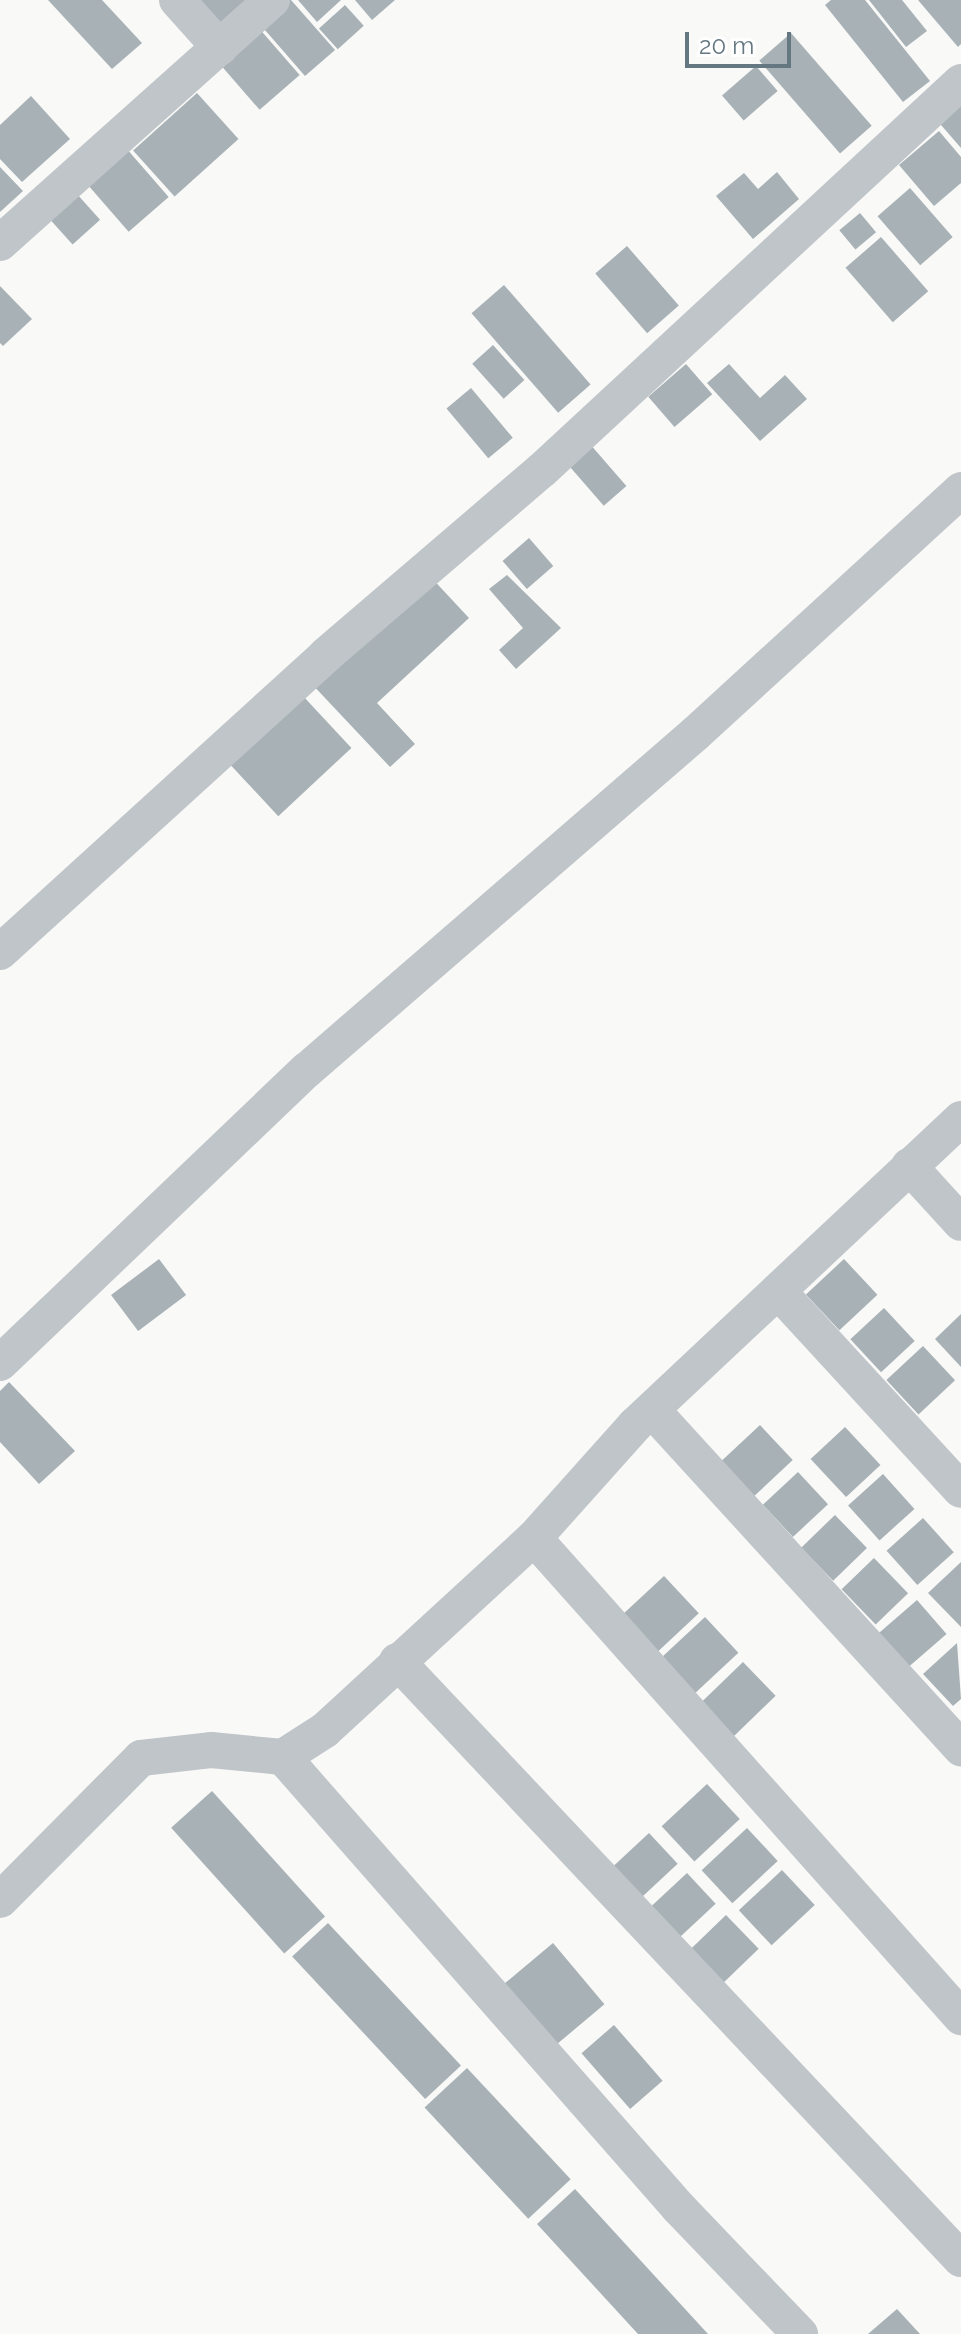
<!DOCTYPE html>
<style>
body{margin:0}
#map{position:relative;width:961px;height:2334px;overflow:hidden;background:#f9f9f7;font-family:Raleway,sans-serif}
div>[style]{position:absolute}
.building>*{inset:0;background:#a7b1b6;transform-origin:0 0}
.minor>*{height:36px;margin:-18px;padding:0 18px;transform-origin:18px;border-radius:18px;background:#c0c5c9}
span{translate:-50% -50%;white-space:nowrap;text-align:center;line-height:1.15;-webkit-text-stroke:8px #fff;paint-order:stroke}
.scale{position:absolute;left:685px;top:32px;width:106px;height:36px;box-sizing:border-box;border:4px solid #657781;border-top:0;padding-left:10px;font-size:24px;line-height:28px;white-space:nowrap;color:#657781;-webkit-text-stroke:6px #fff;paint-order:stroke}
</style>
<div id="map">
<div class="building">
<i style="clip-path:polygon(48px 0,102px 0,142px 43px,112px 69px)"></i>
<i style="clip-path:polygon(183px 0,249px 0,214px 34px)"></i>
<i style="clip-path:polygon(282px 0,291px 0,335px 50px,305px 76px,258px 22px)"></i>
<i style="clip-path:polygon(298px 0,341px 0,317px 22px)"></i>
<i style="clip-path:polygon(355px 0,395px 0,372px 20px)"></i>
<i style="clip-path:polygon(831px 0,865px 0,930px 81px,903px 102px,825px 5px)"></i>
<i style="clip-path:polygon(869px 0,902px 0,927px 31px,906px 47px)"></i>
<i style="clip-path:polygon(918px 0,961px 0,961px 44px,958px 47px)"></i>
<i style="left:345px;top:5px;width:28px;height:35px;rotate:48deg"></i>
<i style="left:257px;top:26px;width:65px;height:53px;rotate:49deg"></i>
<i style="left:791px;top:33px;width:123px;height:42px;rotate:49deg"></i>
<i style="left:756px;top:66px;width:33px;height:45px;rotate:49deg"></i>
<i style="left:197px;top:93px;width:62px;height:86px;rotate:48deg"></i>
<i style="clip-path:polygon(31px 96px,70px 139px,22px 182px,0 159px,0 125px)"></i>
<i style="clip-path:polygon(961px 102px,961px 148px,935px 118px)"></i>
<i style="clip-path:polygon(939px 131px,961px 157px,961px 183px,934px 206px,899px 165px)"></i>
<i style="left:126px;top:148px;width:65px;height:53px;rotate:49deg"></i>
<i style="clip-path:polygon(0 167px,23px 191px,0 212px)"></i>
<i style="clip-path:polygon(777px 172px,799px 199px,753px 239px,716px 196px,744px 173px,758px 189px)"></i>
<i style="left:910px;top:188px;width:65px;height:43px;rotate:49deg"></i>
<i style="left:76px;top:193px;width:36px;height:37px;rotate:48deg"></i>
<i style="left:860px;top:213px;width:25px;height:27px;rotate:50deg"></i>
<i style="left:881px;top:237px;width:72px;height:47px;rotate:49deg"></i>
<i style="left:627px;top:246px;width:79px;height:42px;rotate:49deg"></i>
<i style="left:504px;top:285px;width:132px;height:43px;rotate:49deg"></i>
<i style="clip-path:polygon(0 286px,32px 319px,3px 346px,0 343px)"></i>
<i style="left:493px;top:345px;width:47px;height:28px;rotate:48deg"></i>
<i style="left:686px;top:364px;width:40px;height:50px;rotate:49deg"></i>
<i style="clip-path:polygon(729px 364px,760px 398px,785px 375px,807px 399px,760px 441px,707px 383px)"></i>
<i style="left:471px;top:388px;width:65px;height:32px;rotate:50deg"></i>
<i style="left:589px;top:443px;width:57px;height:30px;rotate:49deg"></i>
<i style="left:529px;top:538px;width:37px;height:35px;rotate:49deg"></i>
<i style="clip-path:polygon(427px 573px,469px 618px,377px 703px,415px 744px,390px 767px,310px 682px)"></i>
<i style="clip-path:polygon(507px 575px,561px 628px,516px 669px,499px 650px,523px 628px,489px 589px)"></i>
<i style="left:303px;top:696px;width:71px;height:100px;rotate:47deg"></i>
<i style="left:159px;top:1259px;width:45px;height:60px;rotate:53deg"></i>
<i style="left:844px;top:1259px;width:49px;height:52px;rotate:47deg"></i>
<i style="left:884px;top:1308px;width:45px;height:46px;rotate:47deg"></i>
<i style="clip-path:polygon(961px 1314px,961px 1367px,935px 1339px)"></i>
<i style="left:923px;top:1346px;width:47px;height:50px;rotate:47deg"></i>
<i style="clip-path:polygon(9px 1382px,75px 1451px,39px 1484px,0 1442px,0 1391px)"></i>
<i style="left:760px;top:1425px;width:48px;height:56px;rotate:47deg"></i>
<i style="left:845px;top:1427px;width:52px;height:47px;rotate:47deg"></i>
<i style="left:798px;top:1472px;width:44px;height:48px;rotate:47deg"></i>
<i style="left:883px;top:1474px;width:47px;height:47px;rotate:48deg"></i>
<i style="left:835px;top:1515px;width:46px;height:47px;rotate:46deg"></i>
<i style="left:923px;top:1518px;width:46px;height:49px;rotate:48deg"></i>
<i style="left:874px;top:1558px;width:49px;height:45px;rotate:46deg"></i>
<i style="clip-path:polygon(961px 1562px,961px 1627px,928px 1593px)"></i>
<i style="left:664px;top:1576px;width:51px;height:65px;rotate:47deg"></i>
<i style="left:917px;top:1600px;width:45px;height:50px;rotate:49deg"></i>
<i style="left:705px;top:1617px;width:49px;height:62px;rotate:47deg"></i>
<i style="clip-path:polygon(957px 1643px,961px 1699px,953px 1706px,923px 1674px)"></i>
<i style="left:743px;top:1662px;width:47px;height:60px;rotate:46deg"></i>
<i style="left:707px;top:1784px;width:48px;height:62px;rotate:47deg"></i>
<i style="left:212px;top:1791px;width:169px;height:55px;rotate:48deg"></i>
<i style="left:747px;top:1828px;width:45px;height:62px;rotate:47deg"></i>
<i style="left:649px;top:1833px;width:42px;height:51px;rotate:47deg"></i>
<i style="left:782px;top:1870px;width:48px;height:59px;rotate:47deg"></i>
<i style="left:687px;top:1873px;width:42px;height:51px;rotate:47deg"></i>
<i style="left:726px;top:1915px;width:47px;height:49px;rotate:46deg"></i>
<i style="left:328px;top:1923px;width:195px;height:49px;rotate:47deg"></i>
<i style="left:553px;top:1943px;width:80px;height:65px;rotate:50deg"></i>
<i style="left:614px;top:2025px;width:74px;height:43px;rotate:49deg"></i>
<i style="left:467px;top:2068px;width:152px;height:58px;rotate:47deg"></i>
<i style="clip-path:polygon(575px 2189px,708px 2334px,638px 2334px,537px 2224px)"></i>
<i style="clip-path:polygon(897px 2309px,920px 2334px,868px 2334px)"></i>
</div>
<div class="minor">
<i style="left:177px;top:0;width:64px;rotate:48.1deg"></i>
<i style="left:0;top:243px;width:365px;rotate:-41.8deg"></i>
<i style="left:0;top:952px;width:441px;rotate:-42.3deg"></i>
<i style="left:326px;top:655px;width:284px;rotate:-40.6deg"></i>
<i style="left:542px;top:470px;width:571px;rotate:-42.8deg"></i>
<i style="left:909px;top:1166px;width:77px;rotate:47.6deg"></i>
<i style="left:778px;top:1291px;width:270px;rotate:47.4deg"></i>
<i style="left:0;top:1363px;width:424px;rotate:-43.7deg"></i>
<i style="left:307px;top:1070px;width:513px;rotate:-40.89deg"></i>
<i style="left:695px;top:734px;width:361px;rotate:-42.5deg"></i>
<i style="left:653px;top:1411px;width:457px;rotate:47.6deg"></i>
<i style="left:534px;top:1538px;width:642px;rotate:48.28deg"></i>
<i style="left:397px;top:1661px;width:822px;rotate:46.68deg"></i>
<i style="left:283px;top:1757px;width:50px;rotate:-32.7deg"></i>
<i style="left:325px;top:1730px;width:284px;rotate:-42.6deg"></i>
<i style="left:534px;top:1538px;width:152px;rotate:-48.2deg"></i>
<i style="left:635px;top:1425px;width:447px;rotate:-43.2deg"></i>
<i style="left:0;top:1900px;width:200px;rotate:-45.2deg"></i>
<i style="left:141px;top:1758px;width:70px;rotate:-6.5deg"></i>
<i style="left:211px;top:1750px;width:72px;rotate:5.6deg"></i>
<i style="left:283px;top:1757px;width:600px;rotate:48.72deg"></i>
<i style="left:679px;top:2208px;width:175px;rotate:46.2deg"></i>
</div>
<div class="scale">20 m</div>
</div>
